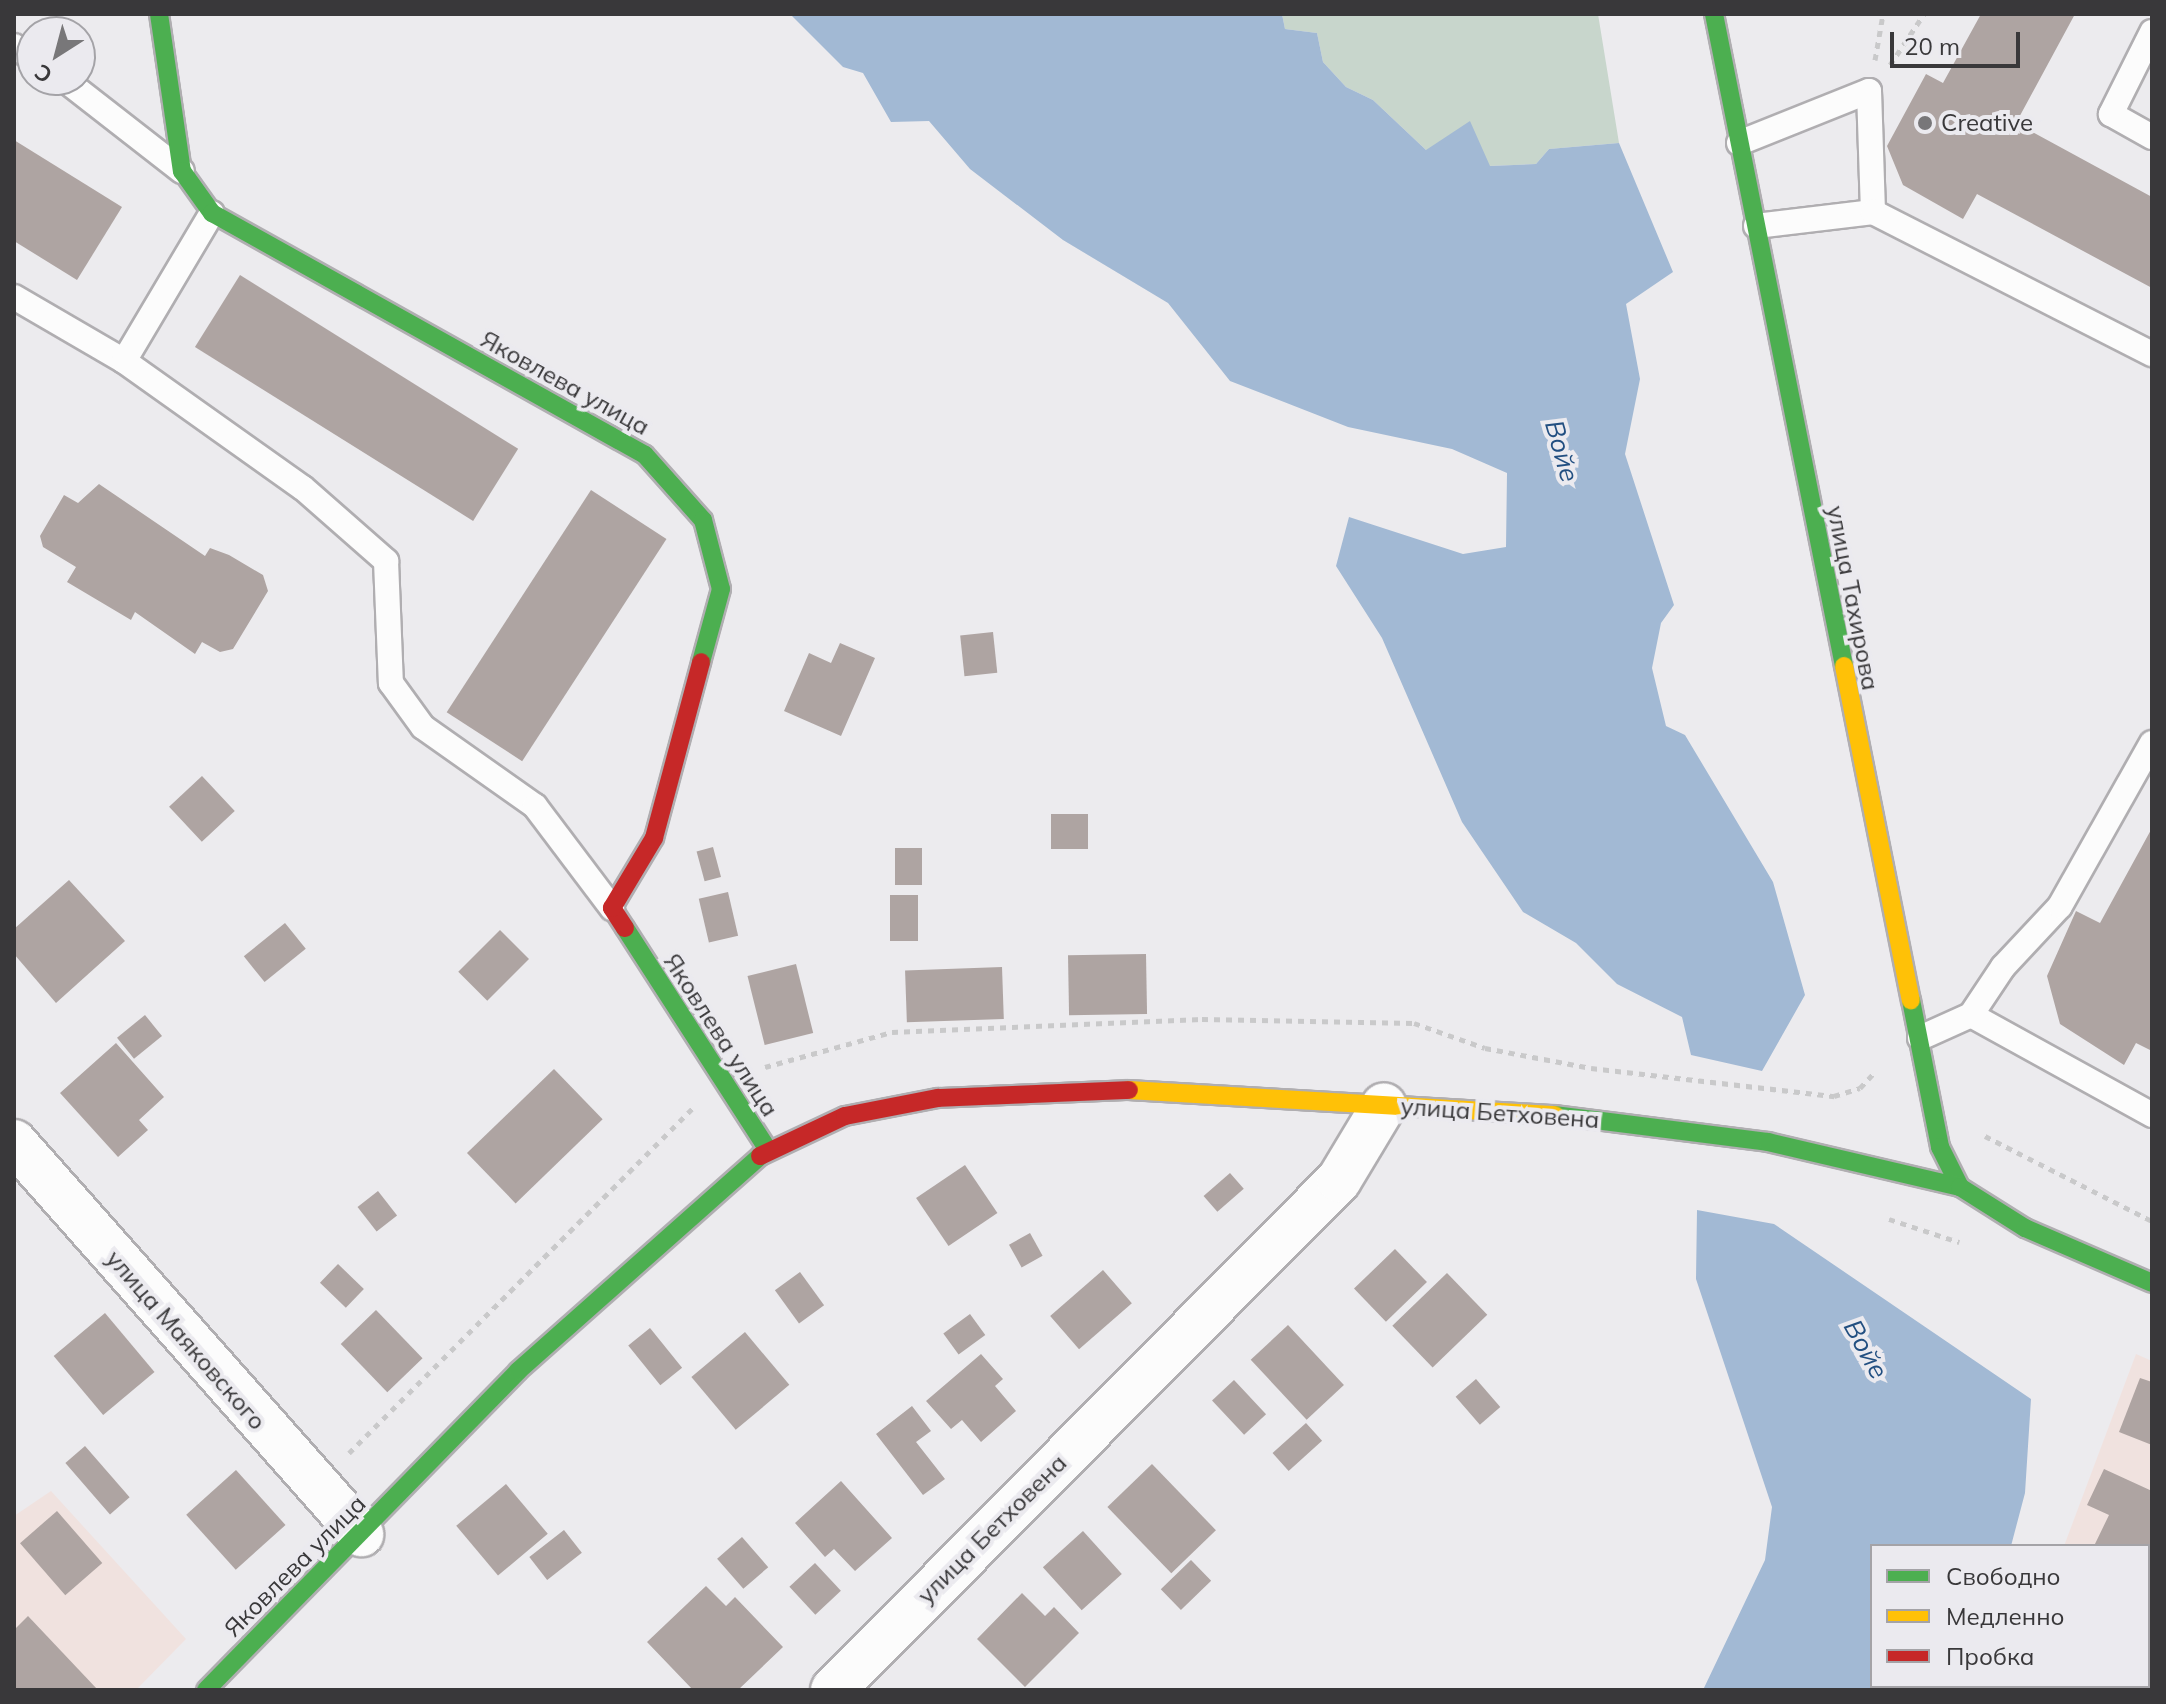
<!DOCTYPE html>
<meta charset="utf-8">
<style>
body{margin:0}
#map{position:relative;width:2166px;height:1704px;overflow:hidden;background:#ecebee;font-family:Mulish,sans-serif}
div>[style]{position:absolute}
.industrial>*{inset:0;background:#f0e2df}
.green>*{inset:0;background:#c8d6cc}
.water>*{inset:0;background:#a2b9d4}
.building>*{inset:0;background:#aea4a2;transform-origin:0 0}
.path>*{height:5px;margin-top:-2.5px;transform-origin:0;background:repeating-linear-gradient(90deg,#c9c9ca 0 6px,transparent 0 12px)}
.roads{filter:drop-shadow(2px 0 #b0aeb1) drop-shadow(-2px 0 #b0aeb1) drop-shadow(0 2px #b0aeb1) drop-shadow(0 -2px #b0aeb1)}
.lane>*{height:24px;margin:-12px;padding:0 12px;transform-origin:12px;border-radius:12px;background:#fcfcfc}
.street>*{height:44px;margin:-22px;padding:0 22px;transform-origin:22px;border-radius:22px;background:#fcfcfc}
.fast>*{height:18px;margin:-9px;padding:0 9px;transform-origin:9px;border-radius:9px;background:#4caf50}
.slow>*{height:18px;margin:-9px;padding:0 9px;transform-origin:9px;border-radius:9px;background:#ffc107}
.jam>*{height:18px;margin:-9px;padding:0 9px;transform-origin:9px;border-radius:9px;background:#c62828}
.dots>*{width:22px;height:22px;translate:-50% -50%;box-sizing:border-box;border:4px solid #ebeaef;border-radius:50%}
span{translate:-50% -50%;white-space:nowrap;text-align:center;line-height:1.15;-webkit-text-stroke:8px #ebeaef;paint-order:stroke}
.poi-label{font-size:24px;color:#39383a}
.left{translate:0 -50%;text-align:left}
.street-label{font-size:24px;color:#39383a}
.water-label{font-size:26px;color:#224f81;font-style:italic}
.frame{position:absolute;inset:0;border:16px solid #39383a;pointer-events:none}
.legend{position:absolute;left:1870px;top:1544px;width:280px;height:144px;box-sizing:border-box;background:#ebeaef;border:2px solid #a4a3a7;margin:0;padding:10px 14px;list-style:none;font-size:24px;color:#39383a}
.legend li{display:flex;align-items:center;gap:16px;height:40px}
.legend b{width:40px;border:2px solid #a4a3a7}
.north{position:absolute;left:16px;top:16px;width:80px;height:80px;box-sizing:border-box;background:#ebeaef;border:2px solid #a4a3a7;border-radius:50%;rotate:216deg;font-size:22px;font-weight:700;line-height:32px;text-align:center;color:#39383a}
.north::after{content:'';display:block;margin:auto;width:28px;height:36px;background:#787779;clip-path:polygon(50% 0,100% 100%,50% 72%,0 100%)}
.scale{position:absolute;left:1890px;top:32px;width:130px;height:36px;box-sizing:border-box;border:4px solid #39383a;border-top:0;padding-left:10px;font-size:24px;line-height:28px;white-space:nowrap;color:#39383a;-webkit-text-stroke:6px #ebeaef;paint-order:stroke}
</style>
<div id="map">
<div class="industrial">
<i style="clip-path:polygon(2136px 1354px,2152px 1361px,2152px 1690px,2006px 1690px,2148px 1686px,2148px 1546px,2064px 1546px)"></i>
<i style="clip-path:polygon(51px 1491px,186px 1639px,136px 1690px,14px 1690px,14px 1516px)"></i>
</div>
<div class="green">
<i style="clip-path:polygon(1282px 14px,1598px 14px,1619px 143px,1549px 149px,1536px 164px,1489px 166px,1426px 150px,1373px 100px,1346px 87px,1323px 62px,1317px 33px,1285px 29px)"></i>
</div>
<div class="water">
<i style="clip-path:polygon(790px 14px,1282px 14px,1285px 29px,1317px 33px,1323px 62px,1346px 87px,1373px 100px,1426px 150px,1470px 121px,1490px 166px,1536px 164px,1549px 149px,1619px 143px,1673px 272px,1626px 304px,1640px 379px,1625px 454px,1674px 605px,1661px 623px,1652px 668px,1666px 726px,1685px 735px,1773px 882px,1805px 995px,1762px 1071px,1691px 1055px,1682px 1017px,1617px 984px,1576px 943px,1523px 912px,1462px 822px,1382px 638px,1336px 566px,1349px 517px,1463px 554px,1506px 547px,1507px 473px,1452px 449px,1348px 427px,1230px 381px,1168px 303px,1063px 240px,970px 169px,929px 121px,891px 122px,863px 73px,843px 67px)"></i>
<i style="clip-path:polygon(1697px 1210px,1774px 1224px,2031px 1399px,2025px 1493px,2011px 1546px,1872px 1546px,1872px 1686px,1964px 1690px,1703px 1690px,1765px 1560px,1772px 1507px,1696px 1279px)"></i>
</div>
<div class="building">
<i style="clip-path:polygon(1981px 14px,2075px 14px,2016px 123px,2152px 197px,2152px 288px,1977px 194px,1963px 219px,1903px 185px,1887px 146px,1926px 74px,1943px 83px)"></i>
<i style="clip-path:polygon(14px 140px,122px 207px,77px 280px,14px 241px)"></i>
<i style="left:240px;top:275px;width:328px;height:85px;rotate:32deg"></i>
<i style="clip-path:polygon(99px 484px,205px 556px,210px 548px,229px 555px,263px 575px,268px 591px,233px 649px,220px 652px,202px 642px,195px 654px,135px 612px,131px 620px,67px 582px,76px 567px,43px 547px,40px 536px,64px 495px,78px 503px)"></i>
<i style="left:591px;top:490px;width:90px;height:265px;rotate:33deg"></i>
<i style="left:993px;top:632px;width:41px;height:33px;rotate:84deg"></i>
<i style="clip-path:polygon(840px 643px,875px 658px,841px 736px,784px 711px,809px 653px,831px 663px)"></i>
<i style="left:202px;top:776px;width:48px;height:45px;rotate:47deg"></i>
<i style="left:1051px;top:814px;width:37px;height:35px"></i>
<i style="clip-path:polygon(2152px 828px,2152px 1051px,2136px 1043px,2124px 1065px,2060px 1024px,2047px 976px,2076px 911px,2100px 923px)"></i>
<i style="left:713px;top:847px;width:31px;height:17px;rotate:75deg"></i>
<i style="left:895px;top:848px;width:27px;height:37px"></i>
<i style="clip-path:polygon(69px 880px,125px 941px,56px 1003px,14px 954px,14px 929px)"></i>
<i style="left:728px;top:892px;width:45px;height:30px;rotate:77deg"></i>
<i style="left:890px;top:895px;width:28px;height:46px"></i>
<i style="left:285px;top:923px;width:33px;height:53px;rotate:51deg"></i>
<i style="left:500px;top:930px;width:41px;height:59px;rotate:45deg"></i>
<i style="left:1146px;top:954px;width:60px;height:78px;rotate:89deg"></i>
<i style="left:796px;top:964px;width:71px;height:50px;rotate:76deg"></i>
<i style="left:1002px;top:967px;width:52px;height:97px;rotate:88deg"></i>
<i style="left:145px;top:1015px;width:27px;height:36px;rotate:51deg"></i>
<i style="clip-path:polygon(116px 1043px,164px 1097px,139px 1120px,148px 1130px,118px 1157px,60px 1093px)"></i>
<i style="left:554px;top:1069px;width:70px;height:121px;rotate:46deg"></i>
<i style="left:965px;top:1165px;width:58px;height:59px;rotate:56deg"></i>
<i style="left:1230px;top:1173px;width:21px;height:35px;rotate:49deg"></i>
<i style="left:378px;top:1191px;width:31px;height:26px;rotate:52deg"></i>
<i style="left:1030px;top:1233px;width:26px;height:24px;rotate:61deg"></i>
<i style="left:1395px;top:1249px;width:46px;height:57px;rotate:46deg"></i>
<i style="left:338px;top:1264px;width:36px;height:26px;rotate:44deg"></i>
<i style="left:1103px;top:1270px;width:44px;height:70px;rotate:49deg"></i>
<i style="left:800px;top:1272px;width:41px;height:31px;rotate:54deg"></i>
<i style="left:1447px;top:1273px;width:58px;height:76px;rotate:46deg"></i>
<i style="left:376px;top:1310px;width:67px;height:49px;rotate:46deg"></i>
<i style="left:105px;top:1313px;width:77px;height:67px;rotate:50deg"></i>
<i style="left:970px;top:1314px;width:26px;height:33px;rotate:54deg"></i>
<i style="left:1288px;top:1325px;width:82px;height:51px;rotate:47deg"></i>
<i style="left:650px;top:1328px;width:51px;height:28px;rotate:51deg"></i>
<i style="left:745px;top:1332px;width:69px;height:70px;rotate:50deg"></i>
<i style="clip-path:polygon(981px 1354px,1003px 1379px,995px 1386px,1016px 1411px,981px 1442px,962px 1420px,951px 1429px,926px 1401px)"></i>
<i style="clip-path:polygon(2140px 1378px,2152px 1382px,2152px 1445px,2119px 1432px)"></i>
<i style="left:1476px;top:1379px;width:37px;height:27px;rotate:49deg"></i>
<i style="left:1234px;top:1380px;width:47px;height:30px;rotate:47deg"></i>
<i style="clip-path:polygon(912px 1406px,931px 1431px,916px 1442px,945px 1479px,923px 1495px,876px 1434px)"></i>
<i style="left:1306px;top:1423px;width:24px;height:45px;rotate:48deg"></i>
<i style="left:85px;top:1446px;width:68px;height:26px;rotate:49deg"></i>
<i style="left:1152px;top:1464px;width:92px;height:62px;rotate:46deg"></i>
<i style="clip-path:polygon(2104px 1469px,2152px 1491px,2148px 1601px,2148px 1546px,2094px 1546px,2109px 1515px,2087px 1505px)"></i>
<i style="left:236px;top:1470px;width:74px;height:67px;rotate:48deg"></i>
<i style="clip-path:polygon(841px 1481px,892px 1538px,855px 1571px,834px 1549px,825px 1557px,795px 1523px)"></i>
<i style="left:506px;top:1484px;width:65px;height:65px;rotate:50deg"></i>
<i style="left:57px;top:1511px;width:69px;height:49px;rotate:49deg"></i>
<i style="left:564px;top:1530px;width:29px;height:44px;rotate:52deg"></i>
<i style="left:1083px;top:1531px;width:58px;height:54px;rotate:48deg"></i>
<i style="left:742px;top:1537px;width:40px;height:33px;rotate:49deg"></i>
<i style="left:1191px;top:1560px;width:29px;height:42px;rotate:46deg"></i>
<i style="left:815px;top:1563px;width:38px;height:35px;rotate:47deg"></i>
<i style="clip-path:polygon(706px 1586px,726px 1606px,735px 1597px,783px 1647px,738px 1690px,693px 1690px,647px 1642px)"></i>
<i style="clip-path:polygon(1022px 1593px,1045px 1616px,1054px 1607px,1079px 1633px,1025px 1687px,977px 1639px)"></i>
<i style="clip-path:polygon(28px 1616px,97px 1689px,96px 1690px,14px 1690px,14px 1630px)"></i>
<i style="clip-path:polygon(2067px 1686px,2108px 1686px,2065px 1690px)"></i>
</div>
<div class="path">
<i style="left:1875px;top:60px;width:47px;rotate:-80.1deg"></i>
<i style="left:1890px;top:65px;width:61px;rotate:-56.3deg"></i>
<i style="left:765px;top:1067px;width:132px;rotate:-15.4deg"></i>
<i style="left:892px;top:1032px;width:310px;rotate:-2.4deg"></i>
<i style="left:1202px;top:1019px;width:212px;rotate:1.1deg"></i>
<i style="left:1414px;top:1023px;width:75px;rotate:19.4deg"></i>
<i style="left:1485px;top:1048px;width:108px;rotate:10.7deg"></i>
<i style="left:1591px;top:1068px;width:245px;rotate:6.6deg"></i>
<i style="left:1834px;top:1096px;width:27px;rotate:-17deg"></i>
<i style="left:1860px;top:1088px;width:22px;rotate:-47deg"></i>
<i style="left:1985px;top:1136px;width:187px;rotate:27deg"></i>
<i style="left:1889px;top:1219px;width:74px;rotate:18.2deg"></i>
<i style="left:349px;top:1453px;width:486px;rotate:-45.1deg"></i>
</div>
<div class="roads">
<div class="lane">
<i style="left:2152px;top:32px;width:92px;rotate:116.6deg"></i>
<i style="left:2111px;top:114px;width:47px;rotate:29.3deg"></i>
<i style="left:14px;top:46px;width:22px;rotate:34deg"></i>
<i style="left:65px;top:80px;width:148px;rotate:37.9deg"></i>
<i style="left:1739px;top:143px;width:140px;rotate:-21.8deg"></i>
<i style="left:1869px;top:91px;width:121px;rotate:88.1deg"></i>
<i style="left:1756px;top:226px;width:118px;rotate:-6.8deg"></i>
<i style="left:1873px;top:212px;width:313px;rotate:27deg"></i>
<i style="left:14px;top:297px;width:127px;rotate:30.2deg"></i>
<i style="left:124px;top:361px;width:219px;rotate:35.4deg"></i>
<i style="left:303px;top:488px;width:111px;rotate:41.3deg"></i>
<i style="left:386px;top:561px;width:122px;rotate:87.7deg"></i>
<i style="left:391px;top:683px;width:54px;rotate:54deg"></i>
<i style="left:423px;top:727px;width:137px;rotate:35.2deg"></i>
<i style="left:535px;top:806px;width:128px;rotate:53deg"></i>
<i style="left:124px;top:361px;width:172px;rotate:-59.3deg"></i>
<i style="left:1971px;top:1015px;width:207px;rotate:28.9deg"></i>
<i style="left:1920px;top:1038px;width:56px;rotate:-24.3deg"></i>
<i style="left:1971px;top:1015px;width:58px;rotate:-56.3deg"></i>
<i style="left:2003px;top:967px;width:83px;rotate:-46.9deg"></i>
<i style="left:2060px;top:906px;width:187px;rotate:-60.6deg"></i>
<i style="left:2148px;top:1642px;width:11px;rotate:-68deg"></i>
<i style="left:2128px;top:1690px;width:4px;rotate:-63deg"></i>
</div>
<div class="street">
<i style="left:14px;top:1142px;width:524px;rotate:48.48deg"></i>
<i style="left:833px;top:1690px;width:718px;rotate:-45.23deg"></i>
<i style="left:1339px;top:1180px;width:87px;rotate:-59deg"></i>
</div>
<div class="fast">
<i style="left:159px;top:14px;width:159px;rotate:81.7deg"></i>
<i style="left:182px;top:171px;width:52px;rotate:54.5deg"></i>
<i style="left:212px;top:213px;width:496px;rotate:29.2deg"></i>
<i style="left:645px;top:455px;width:87px;rotate:48.3deg"></i>
<i style="left:703px;top:520px;width:71px;rotate:75.4deg"></i>
<i style="left:721px;top:589px;width:76px;rotate:105.3deg"></i>
<i style="left:1714px;top:14px;width:665px;rotate:78.72deg"></i>
<i style="left:625px;top:928px;width:264px;rotate:57.2deg"></i>
<i style="left:1911px;top:1000px;width:150px;rotate:78.8deg"></i>
<i style="left:1940px;top:1147px;width:45px;rotate:63.4deg"></i>
<i style="left:1555px;top:1115px;width:215px;rotate:7.2deg"></i>
<i style="left:1768px;top:1142px;width:197px;rotate:13.2deg"></i>
<i style="left:1960px;top:1187px;width:77px;rotate:32.2deg"></i>
<i style="left:2025px;top:1228px;width:138px;rotate:23.4deg"></i>
<i style="left:206px;top:1690px;width:446px;rotate:-45.6deg"></i>
<i style="left:518px;top:1371px;width:324px;rotate:-41.6deg"></i>
</div>
<div class="slow">
<i style="left:1844px;top:666px;width:341px;rotate:78.7deg"></i>
<i style="left:1129px;top:1090px;width:427px;rotate:3.4deg"></i>
</div>
<div class="jam">
<i style="left:625px;top:928px;width:24px;rotate:-123deg"></i>
<i style="left:612px;top:908px;width:82px;rotate:-59deg"></i>
<i style="left:654px;top:838px;width:182px;rotate:-75deg"></i>
<i style="left:760px;top:1156px;width:94px;rotate:-25.2deg"></i>
<i style="left:845px;top:1116px;width:95px;rotate:-11deg"></i>
<i style="left:938px;top:1098px;width:191px;rotate:-2.4deg"></i>
</div>
</div>
<div class="dots">
<i style="left:1925px;top:123px;background:#787779"></i>
</div>
<div class="poi-label">
<span class="left" style="left:1941px;top:123px">Creative</span>
</div>
<div class="street-label">
<span style="left:565px;top:383px;rotate:29deg">Яковлева улица</span>
<span style="left:1853px;top:598px;rotate:79deg">улица Тахирова</span>
<span style="left:721px;top:1035px;rotate:57deg">Яковлева улица</span>
<span style="left:1500px;top:1113px;rotate:4deg">улица Бетховена</span>
<span style="left:186px;top:1340px;rotate:49deg">улица Маяковского</span>
<span style="left:992px;top:1529px;rotate:-45deg">улица Бетховена</span>
<span style="left:295px;top:1566px;rotate:-45deg">Яковлева улица</span>
</div>
<div class="water-label">
<span style="left:1562px;top:451px;rotate:74deg">Войе</span>
<span style="left:1866px;top:1349px;rotate:61deg">Войе</span>
</div>
<div class="frame"></div>
<ul class="legend">
<li><b style="height:10px;background:#4caf50"></b>Свободно</li>
<li><b style="height:10px;background:#ffc107"></b>Медленно</li>
<li><b style="height:10px;background:#c62828"></b>Пробка</li>
</ul>
<div class="north">С</div>
<div class="scale">20 m</div>
</div>
